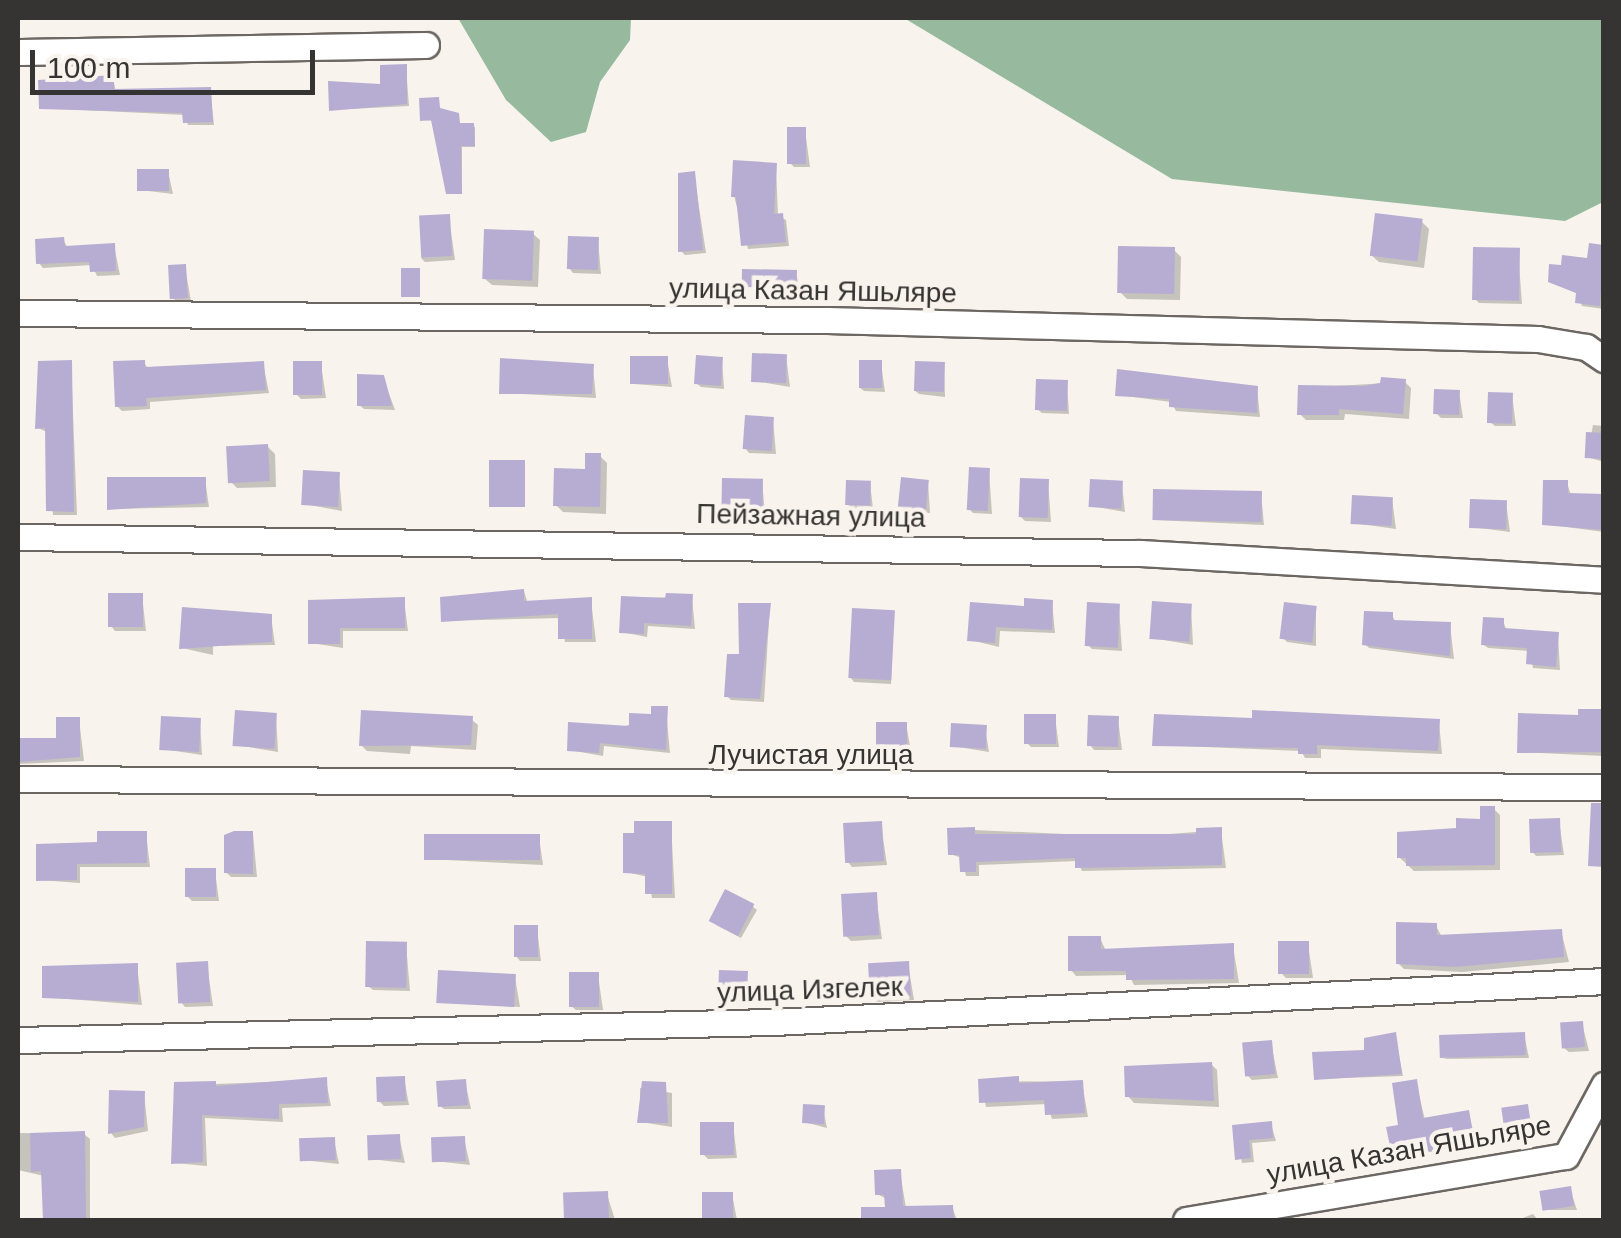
<!DOCTYPE html>
<meta charset="utf-8">
<style>
body{margin:0}
#map{position:relative;width:1621px;height:1238px;overflow:hidden;background:#f8f3ec;font-family:Arial,sans-serif}
div>[style]{position:absolute}
.forest>*{inset:0;background:#97ba9e}
.shadow>*{inset:0;background:#0003}
.building>*{inset:0;background:#b7add3;transform-origin:0 0}
.roads{filter:drop-shadow(2px 0 #6c6762) drop-shadow(-2px 0 #6c6762) drop-shadow(0 2px #6c6762) drop-shadow(0 -2px #6c6762)}
.minor>*{height:25px;margin:-12.5px;padding:0 12.5px;transform-origin:12.5px;border-radius:12.5px;background:#fff}
span{translate:-50% -50%;white-space:nowrap;text-align:center;line-height:1.15;-webkit-text-stroke:9px #f8f3ec;paint-order:stroke}
.street-label{font-size:28px;color:#363432}
.frame{position:absolute;inset:0;border:20px solid #363432;pointer-events:none}
.scale{position:absolute;left:30px;top:50px;width:285px;height:45px;box-sizing:border-box;border:5px solid #363432;border-top:0;padding-left:12px;font-size:30px;line-height:35px;white-space:nowrap;color:#363432;-webkit-text-stroke:8px #f8f3ec;paint-order:stroke}
</style>
<div id="map">
<div class="forest">
<i style="clip-path:polygon(458px 18px,631px 18px,630px 40px,600px 82px,586px 132px,551px 142px,506px 100px)"></i>
<i style="clip-path:polygon(904px 18px,1603px 18px,1603px 202px,1565px 221px,1172px 179px)"></i>
</div>
<div class="shadow">
<i style="clip-path:polygon(406px 67px,409px 106px,332px 110px,383px 87px)"></i>
<i style="clip-path:polygon(113px 78px,116px 92px,210px 90px,214px 125px,188px 125px,185px 115px,41px 108px)"></i>
<i style="clip-path:polygon(438px 99px,440px 111px,458px 115px,460px 126px,475px 127px,475px 147px,462px 147px,462px 194px,448px 192px,434px 121px,422px 120px)"></i>
<i style="clip-path:polygon(805px 130px,810px 167px,794px 167px,790px 163px)"></i>
<i style="clip-path:polygon(776px 165px,778px 216px,786px 220px,789px 246px,748px 249px,734px 196px)"></i>
<i style="clip-path:polygon(168px 171px,173px 194px,140px 190px)"></i>
<i style="clip-path:polygon(694px 174px,706px 253px,685px 255px,681px 251px)"></i>
<i style="clip-path:polygon(449px 217px,455px 260px,425px 262px,421px 258px)"></i>
<i style="clip-path:polygon(1422px 222px,1429px 229px,1424px 268px,1379px 262px,1371px 255px)"></i>
<i style="clip-path:polygon(532px 233px,540px 240px,538px 287px,492px 285px,484px 278px)"></i>
<i style="clip-path:polygon(63px 240px,68px 248px,114px 245px,120px 275px,97px 276px,92px 265px,43px 268px,39px 263px)"></i>
<i style="clip-path:polygon(598px 240px,601px 274px,573px 273px,569px 268px)"></i>
<i style="clip-path:polygon(1604px 247px,1604px 309px,1582px 306px,1578px 294px,1550px 281px)"></i>
<i style="clip-path:polygon(1174px 250px,1181px 257px,1180px 300px,1127px 299px,1120px 292px)"></i>
<i style="clip-path:polygon(1518px 250px,1522px 304px,1479px 303px,1475px 299px)"></i>
<i style="clip-path:polygon(185px 267px,191px 301px,176px 301px,172px 297px)"></i>
<i style="clip-path:polygon(796px 273px,800px 291px,744px 286px)"></i>
<i style="clip-path:polygon(786px 356px,790px 387px,754px 381px)"></i>
<i style="clip-path:polygon(667px 359px,672px 387px,634px 384px)"></i>
<i style="clip-path:polygon(722px 359px,724px 389px,701px 387px,696px 383px)"></i>
<i style="clip-path:polygon(71px 362px,77px 515px,53px 515px,47px 432px,38px 428px)"></i>
<i style="clip-path:polygon(144px 362px,148px 369px,263px 363px,269px 393px,150px 402px,150px 409px,122px 411px,117px 406px)"></i>
<i style="clip-path:polygon(881px 363px,885px 392px,864px 391px,859px 387px)"></i>
<i style="clip-path:polygon(321px 364px,326px 398px,301px 399px,296px 394px)"></i>
<i style="clip-path:polygon(944px 365px,945px 397px,919px 394px,914px 390px)"></i>
<i style="clip-path:polygon(593px 367px,596px 398px,501px 393px)"></i>
<i style="clip-path:polygon(383px 377px,395px 410px,364px 409px,359px 405px)"></i>
<i style="clip-path:polygon(1405px 382px,1411px 388px,1409px 419px,1345px 414px,1344px 420px,1306px 420px,1300px 414px,1300px 388px)"></i>
<i style="clip-path:polygon(1067px 383px,1069px 414px,1042px 413px,1037px 409px)"></i>
<i style="clip-path:polygon(1257px 388px,1260px 417px,1176px 411px,1171px 402px,1118px 395px)"></i>
<i style="clip-path:polygon(1459px 392px,1463px 418px,1441px 418px,1436px 413px)"></i>
<i style="clip-path:polygon(1512px 395px,1516px 426px,1495px 426px,1490px 422px)"></i>
<i style="clip-path:polygon(773px 419px,776px 454px,749px 453px,745px 448px)"></i>
<i style="clip-path:polygon(1593px 425px,1604px 426px,1604px 462px,1587px 457px)"></i>
<i style="clip-path:polygon(267px 446px,275px 454px,276px 487px,237px 488px,230px 481px)"></i>
<i style="clip-path:polygon(600px 456px,607px 463px,606px 514px,563px 512px,556px 505px)"></i>
<i style="clip-path:polygon(989px 470px,992px 514px,973px 513px,969px 509px)"></i>
<i style="clip-path:polygon(339px 475px,342px 511px,304px 504px)"></i>
<i style="clip-path:polygon(205px 479px,209px 507px,109px 509px)"></i>
<i style="clip-path:polygon(762px 481px,765px 514px,724px 508px)"></i>
<i style="clip-path:polygon(1048px 481px,1051px 522px,1025px 521px,1020px 516px)"></i>
<i style="clip-path:polygon(928px 482px,930px 513px,906px 511px,901px 506px)"></i>
<i style="clip-path:polygon(870px 483px,873px 509px,852px 508px,847px 504px)"></i>
<i style="clip-path:polygon(1567px 483px,1571px 495px,1604px 496px,1604px 532px,1544px 524px)"></i>
<i style="clip-path:polygon(1122px 484px,1125px 512px,1091px 506px)"></i>
<i style="clip-path:polygon(1261px 493px,1264px 525px,1155px 520px)"></i>
<i style="clip-path:polygon(1392px 499px,1396px 529px,1353px 523px)"></i>
<i style="clip-path:polygon(1506px 502px,1510px 532px,1472px 527px)"></i>
<i style="clip-path:polygon(524px 591px,528px 604px,591px 600px,596px 642px,565px 642px,561px 618px,443px 621px)"></i>
<i style="clip-path:polygon(142px 595px,146px 631px,115px 631px,111px 626px)"></i>
<i style="clip-path:polygon(692px 597px,695px 629px,648px 626px,647px 637px,621px 632px,623px 598px)"></i>
<i style="clip-path:polygon(404px 599px,408px 631px,343px 631px,343px 648px,311px 643px,311px 602px)"></i>
<i style="clip-path:polygon(1052px 602px,1055px 633px,1000px 631px,999px 647px,970px 640px,1026px 608px)"></i>
<i style="clip-path:polygon(770px 605px,764px 702px,731px 700px,727px 696px,742px 657px)"></i>
<i style="clip-path:polygon(1191px 606px,1193px 645px,1152px 638px)"></i>
<i style="clip-path:polygon(1119px 607px,1122px 651px,1092px 649px,1088px 645px)"></i>
<i style="clip-path:polygon(1316px 608px,1316px 646px,1287px 642px,1283px 638px)"></i>
<i style="clip-path:polygon(894px 613px,891px 684px,854px 682px,850px 677px)"></i>
<i style="clip-path:polygon(1392px 615px,1396px 623px,1450px 625px,1454px 659px,1369px 648px,1365px 644px)"></i>
<i style="clip-path:polygon(271px 616px,275px 645px,213px 646px,213px 655px,182px 648px)"></i>
<i style="clip-path:polygon(1503px 621px,1507px 631px,1558px 635px,1560px 670px,1533px 668px,1529px 651px,1488px 648px,1483px 644px)"></i>
<i style="clip-path:polygon(18px 689px,19px 740px,59px 740px,79px 719px,84px 761px,18px 764px)"></i>
<i style="clip-path:polygon(666px 709px,670px 753px,604px 746px,603px 756px,569px 750px)"></i>
<i style="clip-path:polygon(1604px 713px,1604px 756px,1520px 752px,1581px 717px)"></i>
<i style="clip-path:polygon(276px 715px,278px 752px,236px 745px)"></i>
<i style="clip-path:polygon(1055px 717px,1059px 747px,1031px 747px,1027px 743px)"></i>
<i style="clip-path:polygon(471px 719px,478px 725px,476px 750px,411px 746px,410px 754px,367px 751px,361px 745px)"></i>
<i style="clip-path:polygon(1118px 719px,1122px 750px,1094px 750px,1090px 745px)"></i>
<i style="clip-path:polygon(200px 721px,202px 755px,162px 749px)"></i>
<i style="clip-path:polygon(1439px 722px,1442px 754px,1321px 749px,1321px 758px,1305px 758px,1301px 751px,1155px 745px)"></i>
<i style="clip-path:polygon(906px 724px,911px 751px,878px 746px)"></i>
<i style="clip-path:polygon(985px 728px,989px 752px,952px 746px)"></i>
<i style="clip-path:polygon(1494px 809px,1500px 815px,1500px 870px,1414px 871px,1399px 857px,1482px 821px)"></i>
<i style="clip-path:polygon(1559px 821px,1564px 855px,1536px 856px,1532px 851px)"></i>
<i style="clip-path:polygon(671px 824px,675px 898px,652px 898px,648px 877px,626px 872px,636px 835px)"></i>
<i style="clip-path:polygon(881px 824px,887px 865px,852px 867px,848px 862px)"></i>
<i style="clip-path:polygon(974px 830px,1131px 837px,1221px 830px,1226px 868px,1082px 871px,1077px 861px,979px 865px,979px 876px,966px 876px,962px 858px,950px 854px)"></i>
<i style="clip-path:polygon(146px 833px,150px 867px,80px 867px,80px 883px,39px 880px,100px 845px)"></i>
<i style="clip-path:polygon(253px 834px,257px 877px,231px 877px,226px 872px)"></i>
<i style="clip-path:polygon(539px 837px,543px 865px,427px 859px)"></i>
<i style="clip-path:polygon(215px 871px,219px 901px,192px 901px,187px 896px)"></i>
<i style="clip-path:polygon(876px 895px,882px 939px,851px 941px,846px 936px)"></i>
<i style="clip-path:polygon(752px 906px,757px 910px,741px 938px,716px 925px)"></i>
<i style="clip-path:polygon(1436px 926px,1442px 937px,1561px 931px,1569px 962px,1462px 972px,1404px 969px,1398px 963px)"></i>
<i style="clip-path:polygon(537px 928px,541px 961px,520px 961px,516px 956px)"></i>
<i style="clip-path:polygon(1100px 938px,1106px 951px,1233px 946px,1239px 983px,1134px 985px,1129px 975px,1076px 976px,1071px 970px)"></i>
<i style="clip-path:polygon(406px 944px,410px 991px,373px 990px,368px 986px)"></i>
<i style="clip-path:polygon(1308px 944px,1313px 978px,1286px 978px,1281px 973px)"></i>
<i style="clip-path:polygon(207px 964px,213px 1006px,185px 1007px,181px 1002px)"></i>
<i style="clip-path:polygon(908px 964px,914px 1000px,877px 1002px,873px 997px)"></i>
<i style="clip-path:polygon(137px 966px,142px 1005px,45px 997px)"></i>
<i style="clip-path:polygon(746px 973px,750px 1004px,724px 1003px,720px 999px)"></i>
<i style="clip-path:polygon(598px 975px,603px 1010px,576px 1010px,571px 1006px)"></i>
<i style="clip-path:polygon(515px 977px,520px 1007px,440px 1002px)"></i>
<i style="clip-path:polygon(1582px 1023px,1589px 1051px,1569px 1052px,1564px 1048px)"></i>
<i style="clip-path:polygon(1524px 1034px,1529px 1058px,1443px 1059px)"></i>
<i style="clip-path:polygon(1395px 1035px,1403px 1076px,1316px 1079px,1367px 1052px)"></i>
<i style="clip-path:polygon(1271px 1043px,1278px 1078px,1252px 1080px,1248px 1076px)"></i>
<i style="clip-path:polygon(1211px 1064px,1217px 1070px,1219px 1107px,1134px 1103px,1128px 1096px)"></i>
<i style="clip-path:polygon(404px 1078px,409px 1105px,384px 1106px,379px 1101px)"></i>
<i style="clip-path:polygon(326px 1080px,331px 1106px,282px 1108px,283px 1122px,205px 1118px,207px 1166px,174px 1163px,215px 1084px)"></i>
<i style="clip-path:polygon(465px 1081px,471px 1109px,444px 1109px,439px 1105px)"></i>
<i style="clip-path:polygon(981px 1081px,1082px 1082px,1088px 1117px,1052px 1119px,1047px 1104px,986px 1107px)"></i>
<i style="clip-path:polygon(1416px 1082px,1425px 1120px,1468px 1112px,1478px 1148px,1394px 1155px)"></i>
<i style="clip-path:polygon(640px 1088px,672px 1093px,672px 1127px,640px 1122px)"></i>
<i style="clip-path:polygon(144px 1093px,148px 1131px,115px 1138px,111px 1133px)"></i>
<i style="clip-path:polygon(1527px 1106px,1535px 1138px,1512px 1141px,1507px 1137px)"></i>
<i style="clip-path:polygon(823px 1108px,827px 1128px,804px 1122px)"></i>
<i style="clip-path:polygon(733px 1124px,737px 1158px,708px 1159px,703px 1154px)"></i>
<i style="clip-path:polygon(1271px 1124px,1276px 1141px,1252px 1143px,1254px 1162px,1242px 1163px,1235px 1127px)"></i>
<i style="clip-path:polygon(18px 1133px,84px 1134px,90px 1139px,90px 1220px,46px 1220px,44px 1176px,18px 1170px)"></i>
<i style="clip-path:polygon(399px 1136px,405px 1163px,370px 1159px)"></i>
<i style="clip-path:polygon(464px 1138px,470px 1165px,434px 1161px)"></i>
<i style="clip-path:polygon(334px 1140px,339px 1164px,302px 1160px)"></i>
<i style="clip-path:polygon(900px 1172px,906px 1208px,952px 1207px,957px 1220px,888px 1220px,887px 1199px,877px 1194px)"></i>
<i style="clip-path:polygon(1570px 1189px,1577px 1210px,1544px 1210px)"></i>
<i style="clip-path:polygon(607px 1194px,615px 1220px,566px 1220px,565px 1195px)"></i>
<i style="clip-path:polygon(732px 1194px,737px 1220px,705px 1218px)"></i>
<i style="clip-path:polygon(1533px 1214px,1538px 1220px,1518px 1220px)"></i>
</div>
<div class="building">
<i style="clip-path:polygon(407px 64px,407px 104px,329px 111px,328px 81px,380px 84px,380px 65px)"></i>
<i style="clip-path:polygon(114px 75px,114px 89px,211px 87px,213px 122px,183px 123px,182px 113px,39px 109px,38px 80px)"></i>
<i style="clip-path:polygon(439px 97px,440px 108px,459px 113px,460px 123px,474px 123px,475px 146px,461px 146px,462px 194px,446px 194px,431px 120px,420px 121px,419px 98px)"></i>
<i style="left:806px;top:127px;width:37px;height:19px;rotate:90deg"></i>
<i style="clip-path:polygon(733px 160px,777px 163px,774px 214px,783px 213px,786px 242px,741px 246px,736px 197px,731px 197px)"></i>
<i style="left:137px;top:169px;width:32px;height:22px"></i>
<i style="clip-path:polygon(695px 171px,703px 250px,678px 252px,678px 173px)"></i>
<i style="left:1375px;top:213px;width:48px;height:43px;rotate:7deg"></i>
<i style="left:450px;top:214px;width:42px;height:31px;rotate:87deg"></i>
<i style="left:484px;top:229px;width:50px;height:50px;rotate:2deg"></i>
<i style="left:568px;top:236px;width:31px;height:33px;rotate:2deg"></i>
<i style="clip-path:polygon(64px 237px,65px 246px,115px 243px,116px 271px,90px 272px,89px 262px,36px 264px,35px 239px)"></i>
<i style="clip-path:polygon(1589px 243px,1604px 245px,1600px 306px,1575px 303px,1576px 293px,1548px 282px,1549px 264px,1561px 265px,1562px 255px,1587px 258px)"></i>
<i style="left:1118px;top:246px;width:57px;height:47px;rotate:1deg"></i>
<i style="left:1473px;top:247px;width:47px;height:53px;rotate:1deg"></i>
<i style="left:186px;top:264px;width:34px;height:18px;rotate:87deg"></i>
<i style="left:401px;top:268px;width:19px;height:29px"></i>
<i style="left:742px;top:269px;width:55px;height:18px;rotate:1deg"></i>
<i style="left:752px;top:353px;width:35px;height:29px;rotate:2deg"></i>
<i style="left:696px;top:355px;width:27px;height:29px;rotate:4deg"></i>
<i style="left:668px;top:356px;width:28px;height:38px;rotate:90deg"></i>
<i style="clip-path:polygon(500px 358px,594px 364px,592px 394px,499px 394px)"></i>
<i style="clip-path:polygon(72px 360px,74px 512px,46px 511px,45px 428px,35px 429px,38px 361px)"></i>
<i style="clip-path:polygon(145px 360px,145px 367px,264px 361px,266px 390px,146px 398px,147px 406px,115px 407px,113px 361px)"></i>
<i style="left:859px;top:360px;width:23px;height:28px"></i>
<i style="left:322px;top:361px;width:34px;height:29px;rotate:90deg"></i>
<i style="left:915px;top:361px;width:30px;height:30px;rotate:2deg"></i>
<i style="clip-path:polygon(1117px 369px,1258px 386px,1257px 413px,1169px 407px,1169px 399px,1115px 396px)"></i>
<i style="clip-path:polygon(357px 374px,384px 375px,392px 406px,357px 406px)"></i>
<i style="clip-path:polygon(1381px 377px,1406px 379px,1403px 414px,1339px 409px,1339px 415px,1297px 415px,1298px 385px,1364px 386px,1380px 383px)"></i>
<i style="left:1036px;top:379px;width:32px;height:31px;rotate:2deg"></i>
<i style="left:1434px;top:389px;width:26px;height:25px;rotate:2deg"></i>
<i style="left:1488px;top:392px;width:25px;height:31px;rotate:2deg"></i>
<i style="left:745px;top:415px;width:29px;height:34px;rotate:4deg"></i>
<i style="left:1586px;top:432px;width:18px;height:26px;rotate:3deg"></i>
<i style="left:268px;top:444px;width:37px;height:42px;rotate:87deg"></i>
<i style="clip-path:polygon(585px 453px,601px 453px,600px 507px,553px 506px,554px 468px,585px 469px)"></i>
<i style="left:489px;top:460px;width:36px;height:47px"></i>
<i style="left:969px;top:467px;width:21px;height:43px;rotate:3deg"></i>
<i style="left:303px;top:470px;width:37px;height:35px;rotate:3deg"></i>
<i style="clip-path:polygon(107px 477px,206px 477px,206px 503px,107px 510px)"></i>
<i style="left:901px;top:477px;width:28px;height:30px;rotate:6deg"></i>
<i style="left:722px;top:478px;width:41px;height:31px;rotate:1deg"></i>
<i style="left:1020px;top:478px;width:29px;height:39px;rotate:2deg"></i>
<i style="left:1090px;top:479px;width:33px;height:28px;rotate:3deg"></i>
<i style="left:846px;top:480px;width:25px;height:25px;rotate:2deg"></i>
<i style="clip-path:polygon(1543px 480px,1568px 480px,1568px 493px,1604px 494px,1604px 530px,1542px 525px)"></i>
<i style="left:1153px;top:489px;width:109px;height:31px;rotate:1deg"></i>
<i style="left:1352px;top:495px;width:41px;height:29px;rotate:3deg"></i>
<i style="left:1470px;top:499px;width:37px;height:29px;rotate:2deg"></i>
<i style="clip-path:polygon(524px 589px,524px 601px,592px 597px,592px 639px,558px 639px,558px 614px,441px 622px,440px 597px)"></i>
<i style="left:108px;top:593px;width:35px;height:34px"></i>
<i style="clip-path:polygon(666px 593px,693px 594px,691px 626px,644px 623px,644px 634px,619px 633px,621px 596px,665px 598px)"></i>
<i style="clip-path:polygon(405px 597px,405px 628px,340px 628px,340px 644px,308px 644px,308px 600px)"></i>
<i style="clip-path:polygon(1024px 598px,1053px 600px,1052px 630px,996px 627px,995px 643px,967px 641px,970px 602px,1024px 606px)"></i>
<i style="left:1152px;top:601px;width:40px;height:38px;rotate:4deg"></i>
<i style="left:1087px;top:602px;width:33px;height:44px;rotate:3deg"></i>
<i style="left:1284px;top:602px;width:33px;height:37px;rotate:7deg"></i>
<i style="clip-path:polygon(738px 603px,771px 603px,760px 699px,724px 697px,727px 654px,739px 654px)"></i>
<i style="clip-path:polygon(182px 607px,272px 614px,272px 642px,179px 649px)"></i>
<i style="left:852px;top:608px;width:43px;height:70px;rotate:3deg"></i>
<i style="clip-path:polygon(1364px 611px,1393px 612px,1393px 620px,1451px 622px,1450px 656px,1362px 645px)"></i>
<i style="clip-path:polygon(1483px 617px,1504px 618px,1504px 628px,1559px 632px,1556px 667px,1526px 664px,1527px 648px,1481px 645px)"></i>
<i style="clip-path:polygon(651px 706px,668px 706px,666px 750px,600px 743px,599px 753px,567px 751px,568px 722px,629px 726px,629px 713px,651px 714px)"></i>
<i style="clip-path:polygon(1578px 709px,1604px 709px,1604px 752px,1517px 753px,1518px 713px,1578px 715px)"></i>
<i style="left:235px;top:710px;width:42px;height:36px;rotate:4deg"></i>
<i style="clip-path:polygon(361px 710px,473px 716px,471px 745px,359px 746px)"></i>
<i style="clip-path:polygon(1252px 710px,1440px 719px,1438px 751px,1317px 745px,1317px 754px,1298px 754px,1298px 748px,1152px 746px,1154px 714px,1252px 718px)"></i>
<i style="left:1024px;top:714px;width:32px;height:30px"></i>
<i style="left:1088px;top:715px;width:31px;height:31px;rotate:2deg"></i>
<i style="left:161px;top:716px;width:40px;height:34px;rotate:3deg"></i>
<i style="clip-path:polygon(56px 717px,80px 717px,80px 757px,18px 762px,18px 738px,56px 738px)"></i>
<i style="left:876px;top:722px;width:31px;height:25px"></i>
<i style="left:951px;top:723px;width:36px;height:24px;rotate:3deg"></i>
<i style="clip-path:polygon(1591px 803px,1604px 803px,1604px 867px,1588px 866px)"></i>
<i style="clip-path:polygon(1480px 806px,1495px 806px,1495px 865px,1406px 866px,1406px 858px,1397px 858px,1397px 832px,1456px 828px,1456px 818px,1480px 819px)"></i>
<i style="left:1560px;top:818px;width:34px;height:31px;rotate:88deg"></i>
<i style="clip-path:polygon(634px 821px,672px 821px,672px 894px,645px 894px,645px 874px,623px 873px,623px 833px,634px 833px)"></i>
<i style="left:882px;top:821px;width:40px;height:39px;rotate:87deg"></i>
<i style="clip-path:polygon(975px 827px,975px 834px,1196px 834px,1196px 828px,1222px 827px,1222px 865px,1075px 868px,1075px 858px,976px 862px,976px 872px,960px 872px,959px 855px,948px 855px,947px 828px)"></i>
<i style="clip-path:polygon(97px 831px,147px 831px,147px 863px,77px 864px,77px 880px,36px 881px,36px 844px,97px 842px)"></i>
<i style="clip-path:polygon(234px 831px,253px 831px,253px 874px,224px 873px,224px 835px)"></i>
<i style="left:424px;top:834px;width:116px;height:26px"></i>
<i style="left:185px;top:868px;width:31px;height:29px"></i>
<i style="left:725px;top:889px;width:33px;height:36px;rotate:27deg"></i>
<i style="left:877px;top:892px;width:43px;height:36px;rotate:87deg"></i>
<i style="clip-path:polygon(1396px 922px,1437px 923px,1437px 935px,1562px 929px,1564px 957px,1455px 967px,1396px 964px)"></i>
<i style="left:514px;top:925px;width:24px;height:32px"></i>
<i style="clip-path:polygon(1068px 936px,1101px 936px,1101px 949px,1234px 943px,1234px 979px,1126px 980px,1126px 971px,1068px 971px)"></i>
<i style="left:366px;top:941px;width:41px;height:46px;rotate:1deg"></i>
<i style="left:1309px;top:941px;width:33px;height:31px;rotate:90deg"></i>
<i style="left:208px;top:961px;width:41px;height:32px;rotate:87deg"></i>
<i style="left:909px;top:961px;width:35px;height:41px;rotate:87deg"></i>
<i style="clip-path:polygon(138px 963px,138px 1002px,42px 998px,42px 966px)"></i>
<i style="left:438px;top:970px;width:78px;height:33px;rotate:3deg"></i>
<i style="left:719px;top:970px;width:29px;height:30px;rotate:2deg"></i>
<i style="left:569px;top:972px;width:30px;height:35px"></i>
<i style="left:1583px;top:1021px;width:26px;height:23px;rotate:86deg"></i>
<i style="clip-path:polygon(1396px 1032px,1402px 1074px,1314px 1080px,1312px 1052px,1364px 1050px,1364px 1038px)"></i>
<i style="left:1525px;top:1032px;width:23px;height:86px;rotate:88deg"></i>
<i style="left:1272px;top:1040px;width:34px;height:30px;rotate:85deg"></i>
<i style="clip-path:polygon(1212px 1062px,1214px 1101px,1125px 1097px,1124px 1066px)"></i>
<i style="left:405px;top:1076px;width:25px;height:29px;rotate:88deg"></i>
<i style="clip-path:polygon(1019px 1076px,1019px 1083px,1083px 1080px,1085px 1113px,1045px 1115px,1044px 1100px,979px 1103px,978px 1079px)"></i>
<i style="clip-path:polygon(327px 1077px,328px 1103px,279px 1104px,279px 1119px,202px 1115px,203px 1162px,171px 1164px,174px 1082px,216px 1081px,216px 1086px)"></i>
<i style="left:466px;top:1079px;width:26px;height:30px;rotate:86deg"></i>
<i style="clip-path:polygon(1417px 1079px,1423px 1118px,1469px 1110px,1475px 1145px,1392px 1156px,1386px 1127px,1398px 1125px,1392px 1083px)"></i>
<i style="clip-path:polygon(642px 1081px,666px 1082px,668px 1123px,637px 1123px)"></i>
<i style="clip-path:polygon(109px 1090px,145px 1091px,144px 1127px,108px 1134px)"></i>
<i style="left:803px;top:1104px;width:22px;height:19px;rotate:3deg"></i>
<i style="left:1528px;top:1104px;width:30px;height:27px;rotate:82deg"></i>
<i style="clip-path:polygon(1272px 1121px,1273px 1138px,1249px 1140px,1251px 1158px,1235px 1160px,1232px 1125px)"></i>
<i style="left:700px;top:1122px;width:34px;height:33px"></i>
<i style="clip-path:polygon(85px 1131px,86px 1220px,43px 1220px,41px 1171px,31px 1172px,30px 1133px)"></i>
<i style="left:400px;top:1134px;width:25px;height:33px;rotate:88deg"></i>
<i style="left:465px;top:1136px;width:25px;height:34px;rotate:88deg"></i>
<i style="left:335px;top:1137px;width:23px;height:36px;rotate:88deg"></i>
<i style="clip-path:polygon(901px 1169px,903px 1206px,953px 1205px,954px 1220px,861px 1220px,861px 1207px,885px 1207px,884px 1195px,875px 1195px,874px 1170px)"></i>
<i style="left:1571px;top:1186px;width:20px;height:32px;rotate:81deg"></i>
<i style="left:608px;top:1191px;width:29px;height:45px;rotate:88deg"></i>
<i style="left:702px;top:1192px;width:31px;height:27px"></i>
</div>
<div class="roads">
<div class="minor">
<i style="left:18px;top:52px;width:408px;rotate:-1deg"></i>
<i style="left:18px;top:313px;width:809px;rotate:0.5deg"></i>
<i style="left:827px;top:320px;width:711px;rotate:1.53deg"></i>
<i style="left:1538px;top:339px;width:49px;rotate:9.5deg"></i>
<i style="left:1586px;top:347px;width:22px;rotate:34deg"></i>
<i style="left:18px;top:537px;width:1122px;rotate:0.82deg"></i>
<i style="left:1140px;top:553px;width:465px;rotate:3.3deg"></i>
<i style="left:18px;top:779px;width:1586px;rotate:0.29deg"></i>
<i style="left:18px;top:1040px;width:755px;rotate:-1.37deg"></i>
<i style="left:773px;top:1022px;width:832px;rotate:-2.82deg"></i>
<i style="left:1186px;top:1220px;width:385px;rotate:-9.6deg"></i>
<i style="left:1566px;top:1156px;width:81px;rotate:-61.8deg"></i>
</div>
</div>
<div class="street-label">
<span style="left:813px;top:291px;rotate:1deg">улица Казан Яшьляре</span>
<span style="left:811px;top:516px;rotate:1deg">Пейзажная улица</span>
<span style="left:811px;top:755px">Лучистая улица</span>
<span style="left:810px;top:990px;rotate:-2deg">улица Изгелек</span>
<span style="left:1409px;top:1150px;rotate:-10deg">улица Казан Яшьляре</span>
</div>
<div class="frame"></div>
<div class="scale">100 m</div>
</div>
